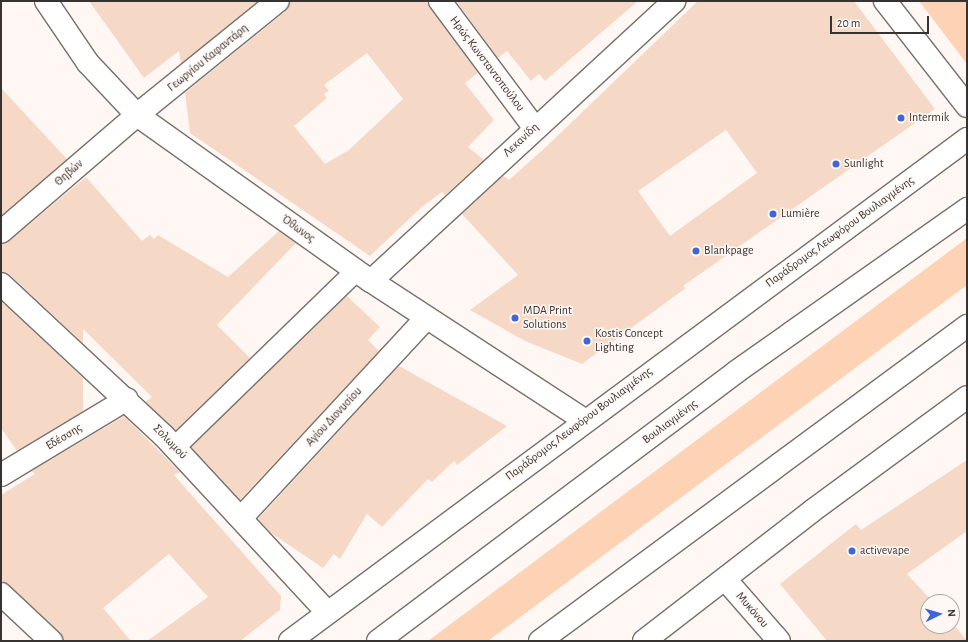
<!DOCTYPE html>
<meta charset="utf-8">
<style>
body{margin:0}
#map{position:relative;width:968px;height:642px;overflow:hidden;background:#fff7f3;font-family:"Alegreya Sans",sans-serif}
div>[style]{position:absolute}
.green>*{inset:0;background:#fed2b4}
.building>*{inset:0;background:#f5d9c6}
.roads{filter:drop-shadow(1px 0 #78706b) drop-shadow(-1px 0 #78706b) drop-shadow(0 1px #78706b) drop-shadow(0 -1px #78706b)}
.service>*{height:20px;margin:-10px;padding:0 10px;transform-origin:10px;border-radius:10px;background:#fff}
.minor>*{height:22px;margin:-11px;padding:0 11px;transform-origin:11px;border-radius:11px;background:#fff}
.tertiary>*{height:22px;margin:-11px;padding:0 11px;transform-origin:11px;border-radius:11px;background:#fff}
.primary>*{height:22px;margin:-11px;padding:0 11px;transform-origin:11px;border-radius:11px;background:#fff}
.dots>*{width:11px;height:11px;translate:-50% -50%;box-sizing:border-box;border:2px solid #fff7f3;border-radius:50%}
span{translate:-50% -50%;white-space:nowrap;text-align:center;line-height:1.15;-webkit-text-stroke:3px #fff7f3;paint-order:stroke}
.street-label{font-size:12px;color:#363331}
.poi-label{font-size:12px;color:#363331}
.left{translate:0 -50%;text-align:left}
.frame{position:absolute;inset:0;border:2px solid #363331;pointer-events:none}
.north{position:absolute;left:920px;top:594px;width:40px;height:40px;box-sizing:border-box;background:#fff7f3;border:1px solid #afa9a5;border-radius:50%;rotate:85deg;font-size:11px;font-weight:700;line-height:16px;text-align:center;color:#363331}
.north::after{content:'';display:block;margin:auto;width:14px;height:18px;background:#3f65d7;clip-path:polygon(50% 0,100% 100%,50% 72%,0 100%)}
.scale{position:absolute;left:830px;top:16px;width:99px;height:18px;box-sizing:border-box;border:2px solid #363331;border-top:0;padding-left:5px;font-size:12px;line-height:14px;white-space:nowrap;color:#363331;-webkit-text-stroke:3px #fff7f3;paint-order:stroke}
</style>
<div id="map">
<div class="green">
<i style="clip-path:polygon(919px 1px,967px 1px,967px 64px)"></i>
<i style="clip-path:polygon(967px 238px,967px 285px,488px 641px,428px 641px)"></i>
</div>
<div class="building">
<i style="clip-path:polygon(89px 1px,258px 1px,181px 64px,179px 51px,144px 78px)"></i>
<i style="clip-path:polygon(evenodd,290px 1px,428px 1px,478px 73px,465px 83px,494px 120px,468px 147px,484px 160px,445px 195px,442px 192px,423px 206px,370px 256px,190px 133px,185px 93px,286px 11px,290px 1px,367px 53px,403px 99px,349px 150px,325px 164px,294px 126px,327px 98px,324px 94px,329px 91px,324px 85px,367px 53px)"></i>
<i style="clip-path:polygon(456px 1px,638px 1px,545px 81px,539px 74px,531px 81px,507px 51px,498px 58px)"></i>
<i style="clip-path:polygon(evenodd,698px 1px,854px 1px,935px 109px,683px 286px,686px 288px,582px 364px,525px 341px,470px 310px,518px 275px,462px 214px,503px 176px,509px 180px,548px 145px,698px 1px,726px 130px,757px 173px,670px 236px,638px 191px,726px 130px)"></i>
<i style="clip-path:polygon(1px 88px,67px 159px,1px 216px)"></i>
<i style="clip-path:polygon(86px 177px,142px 241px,150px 235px,154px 239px,158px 235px,228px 277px,279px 231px,296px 243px,217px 325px,250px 358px,176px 430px,145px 402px,152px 397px,83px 329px,83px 343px,10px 275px,1px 272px,1px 244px,9px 241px)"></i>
<i style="clip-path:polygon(347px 296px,380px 327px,368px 340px,379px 351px,240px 500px,191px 447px)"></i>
<i style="clip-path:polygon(1px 301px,83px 378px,83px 411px,17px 451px,1px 428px)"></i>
<i style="clip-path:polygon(399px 366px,507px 426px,457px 465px,454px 461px,432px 482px,428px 479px,382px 527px,367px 514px,340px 559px,334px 554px,323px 568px,271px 533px,258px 519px)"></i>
<i style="clip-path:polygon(124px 416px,180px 472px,174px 475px,281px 596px,280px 610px,240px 641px,147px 641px,208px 597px,169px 554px,103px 608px,131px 641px,63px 641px,60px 632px,1px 579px,1px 495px,35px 474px,32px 471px)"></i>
<i style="clip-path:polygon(967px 460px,967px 531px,907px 574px,933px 602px,928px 602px,928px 626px,952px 626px,952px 622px,967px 641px,827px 641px,780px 584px,856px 524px,861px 530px)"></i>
</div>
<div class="roads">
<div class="service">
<i style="left:175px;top:447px;width:252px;rotate:-44.2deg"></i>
</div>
<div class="minor">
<i style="left:46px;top:1px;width:75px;rotate:55.9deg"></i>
<i style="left:88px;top:63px;width:71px;rotate:46.7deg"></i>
<i style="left:137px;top:115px;width:287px;rotate:35.4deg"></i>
<i style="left:371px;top:281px;width:254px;rotate:33.1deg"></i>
<i style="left:440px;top:1px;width:157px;rotate:53.3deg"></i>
<i style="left:885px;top:1px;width:133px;rotate:52deg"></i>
<i style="left:1px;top:232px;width:179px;rotate:-40.7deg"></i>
<i style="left:137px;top:115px;width:181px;rotate:-39deg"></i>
<i style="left:371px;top:281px;width:413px;rotate:-42.7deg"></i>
<i style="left:1px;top:284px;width:223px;rotate:43deg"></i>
<i style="left:164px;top:436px;width:240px;rotate:47.2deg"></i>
<i style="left:1px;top:475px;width:147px;rotate:-31.1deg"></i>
<i style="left:242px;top:517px;width:271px;rotate:-47.2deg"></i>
<i style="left:725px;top:579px;width:82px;rotate:48.9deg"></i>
<i style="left:1px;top:594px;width:69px;rotate:43.2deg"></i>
</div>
<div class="tertiary">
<i style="left:290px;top:641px;width:843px;rotate:-36.56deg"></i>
<i style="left:644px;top:641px;width:212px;rotate:-37.7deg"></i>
<i style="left:812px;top:511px;width:192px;rotate:-36.3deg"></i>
</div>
<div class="primary">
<i style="left:378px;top:641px;width:448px;rotate:-36.9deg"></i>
<i style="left:736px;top:372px;width:283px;rotate:-35.2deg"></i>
<i style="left:540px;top:641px;width:531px;rotate:-36.42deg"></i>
</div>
</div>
<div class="dots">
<i style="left:901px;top:118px;background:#3f65d7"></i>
<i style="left:836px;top:164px;background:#3f65d7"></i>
<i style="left:773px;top:214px;background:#3f65d7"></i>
<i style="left:696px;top:251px;background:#3f65d7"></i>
<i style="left:515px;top:318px;background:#3f65d7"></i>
<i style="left:587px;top:341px;background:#3f65d7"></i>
<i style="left:852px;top:551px;background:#3f65d7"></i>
</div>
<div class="street-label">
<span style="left:208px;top:58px;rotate:-39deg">Γεωργίου Καφαντάρη</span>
<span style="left:487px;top:64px;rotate:53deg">Ηρώς Κωνσταντοπούλου</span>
<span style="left:521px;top:140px;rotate:-43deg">Λεκανίδη</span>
<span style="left:69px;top:173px;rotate:-41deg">Θηβών</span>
<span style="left:298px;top:229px;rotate:36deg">Όθωνος</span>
<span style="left:840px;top:232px;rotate:-36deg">Παράδρομος Λεωφόρου Βουλιαγμένης</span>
<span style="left:334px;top:417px;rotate:-47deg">Αγίου Διονυσίου</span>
<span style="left:670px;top:422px;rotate:-37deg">Βουλιαγμένης</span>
<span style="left:579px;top:424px;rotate:-37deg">Παράδρομος Λεωφόρου Βουλιαγμένης</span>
<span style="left:64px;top:437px;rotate:-31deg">Εδέσσης</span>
<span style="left:170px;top:442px;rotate:46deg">Σολωμού</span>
<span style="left:752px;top:610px;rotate:49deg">Μυκόνου</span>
</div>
<div class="poi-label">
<span class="left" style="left:909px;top:118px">Intermik</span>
<span class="left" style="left:844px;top:164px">Sunlight</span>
<span class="left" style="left:781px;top:214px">Lumière</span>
<span class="left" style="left:704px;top:251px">Blankpage</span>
<span class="left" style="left:523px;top:318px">MDA Print<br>Solutions</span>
<span class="left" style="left:595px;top:341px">Kostis Concept<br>Lighting</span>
<span class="left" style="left:860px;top:551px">activevape</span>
</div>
<div class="frame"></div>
<div class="north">N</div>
<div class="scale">20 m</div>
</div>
